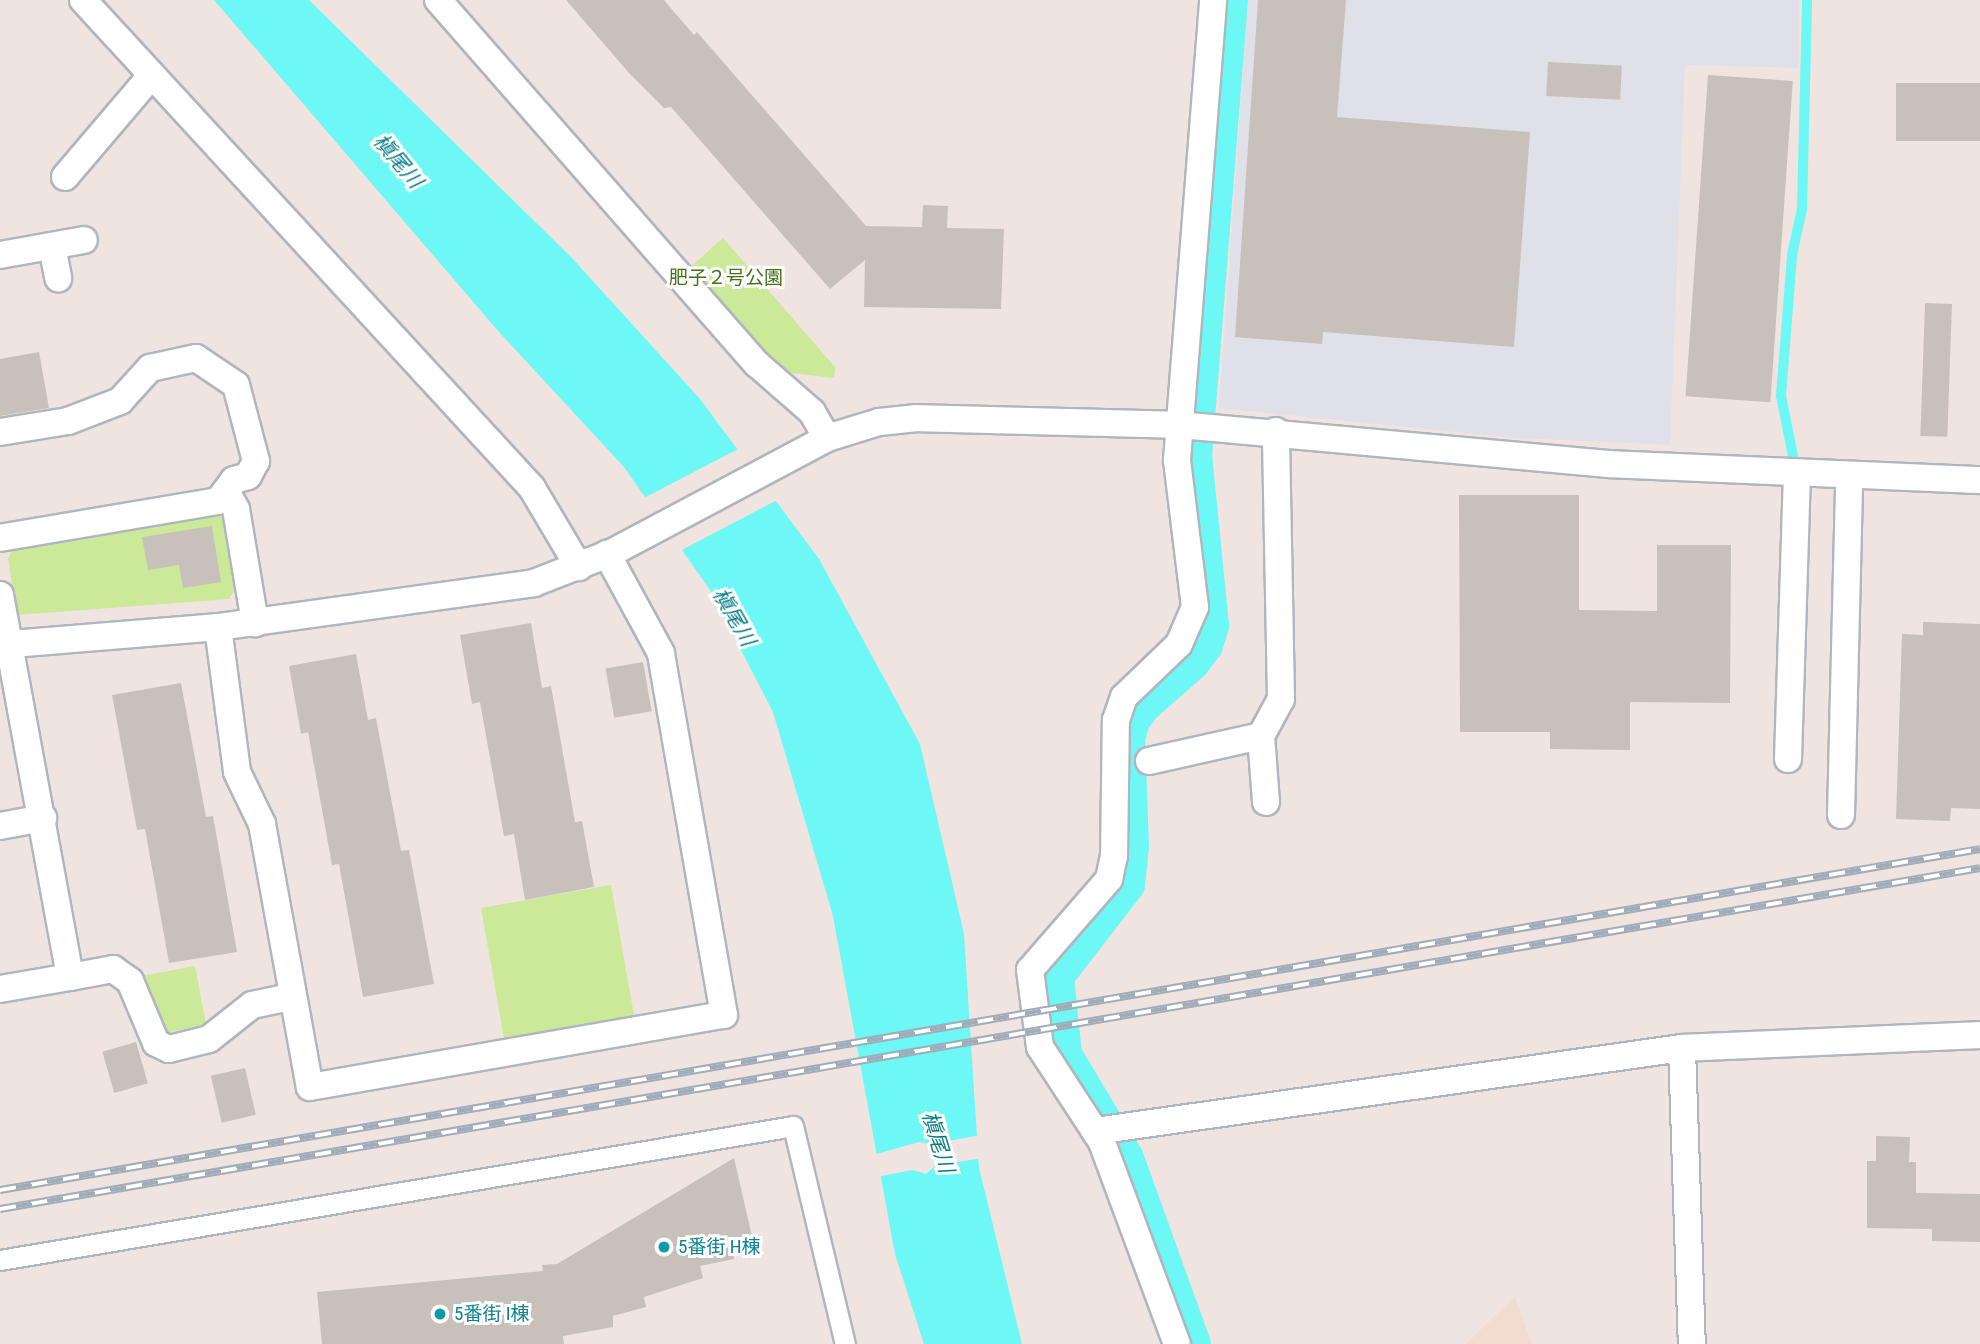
<!DOCTYPE html>
<meta charset="utf-8">
<style>
body{margin:0}
#map{position:relative;width:1980px;height:1344px;overflow:hidden;background:#f0e4e0;font-family:"Roboto Condensed","Noto Sans JP",sans-serif}
div>[style]{position:absolute}
.industrial>*{inset:0;background:#e0e0e8}
.education>*{inset:0;background:#f2dccf}
.green>*{inset:0;background:#cbe999;transform-origin:0 0}
.water>*{inset:0;background:#6df7f5}
.pier>*{inset:0;background:#f0e4e0}
.stream>*{height:10px;margin:-5px;padding:0 5px;transform-origin:5px;border-radius:5px;background:#6df7f5}
.canal>*{height:35px;margin:-17.5px;padding:0 17.5px;transform-origin:17.5px;border-radius:17.5px;background:#6df7f5}
.building>*{inset:0;background:#c8c0bb;transform-origin:0 0}
.roads{filter:drop-shadow(2px 0 #b0b6be) drop-shadow(-2px 0 #b0b6be) drop-shadow(0 2px #b0b6be) drop-shadow(0 -2px #b0b6be)}
.pedestrian>*{height:19px;margin:-9.5px;padding:0 9.5px;transform-origin:9.5px;border-radius:9.5px;background:#fff}
.minor>*{height:26px;margin:-13px;padding:0 13px;transform-origin:13px;border-radius:13px;background:#fff}
.rail>*{height:8px;margin-top:-4px;transform-origin:0;background:repeating-linear-gradient(90deg,#fff 0 16px,#a1acb9 0 32px);box-sizing:border-box;border-block:2px solid #a1acb9}
.dots>*{width:19px;height:19px;translate:-50% -50%;box-sizing:border-box;border:4px solid #fff;border-radius:50%}
span{translate:-50% -50%;white-space:nowrap;text-align:center;line-height:1.15;-webkit-text-stroke:6px #fff;paint-order:stroke}
.park-label{font-size:19px;color:#437216}
.culture-label{font-size:19px;color:#0d838f}
.left{translate:0 -50%;text-align:left}
.water-label{font-size:21px;color:#077d84;font-style:italic}
</style>
<div id="map">
<div class="industrial">
<i style="clip-path:polygon(1248px 0,1799px 0,1798px 68px,1685px 65px,1670px 445px,1516px 438px,1219px 408px)"></i>
</div>
<div class="education">
<i style="clip-path:polygon(1515px 1296px,1532px 1344px,1466px 1344px)"></i>
</div>
<div class="green">
<i style="clip-path:polygon(723px 238px,835px 367px,834px 378px,792px 373px,748px 339px,687px 270px)"></i>
<i style="clip-path:polygon(213px 512px,226px 520px,236px 588px,229px 599px,17px 615px,8px 558px,15px 547px)"></i>
<i style="left:611px;top:885px;width:137px;height:132px;rotate:80deg"></i>
<i style="clip-path:polygon(195px 966px,206px 1024px,166px 1033px,142px 976px)"></i>
</div>
<div class="water">
<i style="clip-path:polygon(214px 0,309px 0,572px 258px,700px 399px,819px 559px,920px 744px,964px 934px,979px 1168px,1022px 1344px,924px 1344px,895px 1254px,833px 916px,773px 712px,710px 590px,624px 467px,499px 332px)"></i>
</div>
<div class="pier">
<i style="clip-path:polygon(740px 448px,779px 499px,678px 552px,642px 499px)"></i>
<i style="clip-path:polygon(981px 1135px,982px 1158px,935px 1166px,926px 1174px,912px 1170px,877px 1177px,873px 1155px,919px 1142px,931px 1144px)"></i>
</div>
<div class="stream">
<i style="left:1793px;top:456px;width:61px;rotate:-101.3deg"></i>
<i style="left:1781px;top:396px;width:141px;rotate:-85.5deg"></i>
<i style="left:1792px;top:255px;width:47px;rotate:-77.7deg"></i>
<i style="left:1802px;top:209px;width:209px;rotate:-88.6deg"></i>
</div>
<div class="canal">
<i style="left:1193px;top:1344px;width:198px;rotate:-109.8deg"></i>
<i style="left:1126px;top:1158px;width:121px;rotate:-120.8deg"></i>
<i style="left:1064px;top:1054px;width:78px;rotate:-95.9deg"></i>
<i style="left:1056px;top:976px;width:116px;rotate:-52.3deg"></i>
<i style="left:1127px;top:884px;width:38px;rotate:-84deg"></i>
<i style="left:1131px;top:846px;width:108px;rotate:-92.1deg"></i>
<i style="left:1127px;top:738px;width:19px;rotate:-74deg"></i>
<i style="left:1132px;top:720px;width:17px;rotate:-54deg"></i>
<i style="left:1142px;top:706px;width:67px;rotate:-41.3deg"></i>
<i style="left:1192px;top:662px;width:21px;rotate:-53deg"></i>
<i style="left:1205px;top:645px;width:21px;rotate:-73deg"></i>
<i style="left:1211px;top:625px;width:170px;rotate:-95.7deg"></i>
<i style="left:1194px;top:456px;width:457px;rotate:-85.5deg"></i>
</div>
<div class="building">
<i style="clip-path:polygon(566px 0,664px 0,694px 35px,697px 32px,866px 226px,922px 227px,923px 205px,948px 206px,947px 228px,1004px 229px,1001px 309px,864px 307px,865px 260px,830px 289px,671px 107px,664px 108px,629px 73px)"></i>
<i style="clip-path:polygon(1258px 0,1346px 0,1337px 117px,1530px 132px,1514px 347px,1323px 332px,1322px 344px,1235px 337px)"></i>
<i style="left:1548px;top:62px;width:74px;height:34px;rotate:3deg"></i>
<i style="left:1708px;top:75px;width:85px;height:322px;rotate:4deg"></i>
<i style="left:1896px;top:83px;width:84px;height:58px"></i>
<i style="left:1925px;top:303px;width:27px;height:133px;rotate:2deg"></i>
<i style="clip-path:polygon(39px 352px,49px 408px,0 416px,0 359px)"></i>
<i style="clip-path:polygon(1459px 495px,1579px 495px,1579px 610px,1657px 611px,1657px 545px,1731px 545px,1730px 703px,1630px 702px,1630px 750px,1550px 749px,1550px 732px,1460px 732px)"></i>
<i style="clip-path:polygon(212px 526px,221px 582px,183px 588px,179px 565px,148px 570px,142px 537px)"></i>
<i style="clip-path:polygon(1923px 622px,1980px 624px,1980px 809px,1951px 808px,1950px 821px,1896px 819px,1902px 634px,1923px 635px)"></i>
<i style="clip-path:polygon(531px 623px,542px 688px,551px 686px,575px 822px,582px 821px,594px 887px,525px 900px,514px 834px,504px 836px,480px 702px,472px 704px,460px 635px)"></i>
<i style="clip-path:polygon(356px 654px,368px 720px,376px 718px,401px 851px,409px 850px,434px 984px,363px 997px,339px 864px,332px 865px,308px 732px,301px 734px,289px 666px)"></i>
<i style="left:643px;top:662px;width:50px;height:38px;rotate:80deg"></i>
<i style="clip-path:polygon(181px 683px,206px 817px,213px 816px,237px 952px,169px 963px,145px 829px,137px 830px,112px 695px)"></i>
<i style="left:136px;top:1042px;width:43px;height:35px;rotate:74deg"></i>
<i style="left:245px;top:1068px;width:48px;height:35px;rotate:77deg"></i>
<i style="clip-path:polygon(1876px 1136px,1910px 1137px,1909px 1162px,1916px 1162px,1916px 1193px,1980px 1194px,1980px 1242px,1932px 1241px,1932px 1229px,1867px 1228px,1867px 1161px,1876px 1161px)"></i>
<i style="clip-path:polygon(734px 1158px,754px 1245px,732px 1250px,734px 1259px,700px 1266px,703px 1278px,644px 1297px,646px 1307px,613px 1316px,613px 1327px,563px 1336px,564px 1344px,322px 1344px,317px 1292px,543px 1271px,542px 1265px,557px 1264px)"></i>
</div>
<div class="roads">
<div class="pedestrian">
<i style="left:0;top:1260px;width:804px;rotate:-9.59deg"></i>
<i style="left:793px;top:1126px;width:224px;rotate:76.6deg"></i>
</div>
<div class="minor">
<i style="left:83px;top:0;width:663px;rotate:47.38deg"></i>
<i style="left:532px;top:488px;width:92px;rotate:59.3deg"></i>
<i style="left:438px;top:0;width:484px;rotate:48.8deg"></i>
<i style="left:757px;top:364px;width:73px;rotate:41.1deg"></i>
<i style="left:812px;top:412px;width:30px;rotate:60deg"></i>
<i style="left:65px;top:177px;width:133px;rotate:-49.6deg"></i>
<i style="left:52px;top:246px;width:33px;rotate:79deg"></i>
<i style="left:0;top:255px;width:85px;rotate:-10.1deg"></i>
<i style="left:0;top:432px;width:69px;rotate:-9.2deg"></i>
<i style="left:68px;top:421px;width:56px;rotate:-21deg"></i>
<i style="left:120px;top:401px;width:45px;rotate:-47.7deg"></i>
<i style="left:150px;top:368px;width:47px;rotate:-12.3deg"></i>
<i style="left:196px;top:358px;width:48px;rotate:34deg"></i>
<i style="left:236px;top:385px;width:79px;rotate:75.3deg"></i>
<i style="left:256px;top:461px;width:17px;rotate:118deg"></i>
<i style="left:248px;top:476px;width:15px;rotate:164deg"></i>
<i style="left:234px;top:480px;width:26px;rotate:127deg"></i>
<i style="left:218px;top:501px;width:221px;rotate:170.4deg"></i>
<i style="left:226px;top:491px;width:21px;rotate:61deg"></i>
<i style="left:236px;top:509px;width:116px;rotate:80.5deg"></i>
<i style="left:0;top:595px;width:388px;rotate:79.6deg"></i>
<i style="left:70px;top:977px;width:44px;rotate:-10.5deg"></i>
<i style="left:113px;top:969px;width:21px;rotate:35deg"></i>
<i style="left:130px;top:981px;width:67px;rotate:67.2deg"></i>
<i style="left:156px;top:1043px;width:14px;rotate:25deg"></i>
<i style="left:169px;top:1049px;width:41px;rotate:-14deg"></i>
<i style="left:209px;top:1039px;width:55px;rotate:-38.3deg"></i>
<i style="left:252px;top:1005px;width:40px;rotate:-12deg"></i>
<i style="left:218px;top:627px;width:146px;rotate:82.5deg"></i>
<i style="left:237px;top:772px;width:58px;rotate:64.3deg"></i>
<i style="left:262px;top:824px;width:267px;rotate:79.7deg"></i>
<i style="left:310px;top:1087px;width:420px;rotate:-9.9deg"></i>
<i style="left:724px;top:1015px;width:367px;rotate:-99.9deg"></i>
<i style="left:661px;top:653px;width:113px;rotate:-118.6deg"></i>
<i style="left:0;top:645px;width:219px;rotate:-4.7deg"></i>
<i style="left:218px;top:627px;width:319px;rotate:-7.9deg"></i>
<i style="left:534px;top:583px;width:83px;rotate:-21.3deg"></i>
<i style="left:611px;top:553px;width:245px;rotate:-28deg"></i>
<i style="left:827px;top:438px;width:54px;rotate:-17.1deg"></i>
<i style="left:879px;top:422px;width:36px;rotate:-6deg"></i>
<i style="left:915px;top:418px;width:265px;rotate:1.5deg"></i>
<i style="left:1180px;top:425px;width:431px;rotate:5.2deg"></i>
<i style="left:1609px;top:464px;width:371px;rotate:2.5deg"></i>
<i style="left:1788px;top:759px;width:284px;rotate:-88.2deg"></i>
<i style="left:1149px;top:761px;width:115px;rotate:-12.6deg"></i>
<i style="left:1266px;top:802px;width:66px;rotate:-94.3deg"></i>
<i style="left:1261px;top:736px;width:42px;rotate:-61.6deg"></i>
<i style="left:1281px;top:699px;width:268px;rotate:-91.1deg"></i>
<i style="left:1841px;top:815px;width:337px;rotate:-88.6deg"></i>
<i style="left:0;top:826px;width:44px;rotate:-10.5deg"></i>
<i style="left:0;top:989px;width:71px;rotate:-9.7deg"></i>
<i style="left:1682px;top:1048px;width:296px;rotate:88.1deg"></i>
<i style="left:1095px;top:1131px;width:593px;rotate:-8.05deg"></i>
<i style="left:1682px;top:1048px;width:298px;rotate:-2.5deg"></i>
<i style="left:1177px;top:1344px;width:215px;rotate:-110.4deg"></i>
<i style="left:1102px;top:1142px;width:113px;rotate:-123.1deg"></i>
<i style="left:1040px;top:1047px;width:78px;rotate:-97.4deg"></i>
<i style="left:1030px;top:970px;width:121px;rotate:-49deg"></i>
<i style="left:1109px;top:879px;width:24px;rotate:-78deg"></i>
<i style="left:1114px;top:856px;width:136px;rotate:-89.2deg"></i>
<i style="left:1116px;top:720px;width:24px;rotate:-71deg"></i>
<i style="left:1124px;top:697px;width:76px;rotate:-43.9deg"></i>
<i style="left:1179px;top:644px;width:40px;rotate:-66.6deg"></i>
<i style="left:1195px;top:607px;width:148px;rotate:-97deg"></i>
<i style="left:1177px;top:460px;width:461px;rotate:-85.5deg"></i>
</div>
</div>
<div class="rail">
<i style="left:0;top:1190px;width:2009px;rotate:-9.77deg"></i>
<i style="left:0;top:1209px;width:2009px;rotate:-9.77deg"></i>
</div>
<div class="dots">
<i style="left:664px;top:1247px;background:#0f9aa8"></i>
<i style="left:440px;top:1314px;background:#0f9aa8"></i>
</div>
<div class="park-label">
<span style="left:726px;top:278px">肥子２号公園</span>
</div>
<div class="culture-label">
<span class="left" style="left:678px;top:1247px">5番街 H棟</span>
<span class="left" style="left:454px;top:1314px">5番街 I棟</span>
</div>
<div class="water-label">
<span style="left:398px;top:161px;rotate:50deg">槇尾川</span>
<span style="left:734px;top:617px;rotate:60deg">槇尾川</span>
<span style="left:938px;top:1142px;rotate:73deg">槇尾川</span>
</div>
</div>
